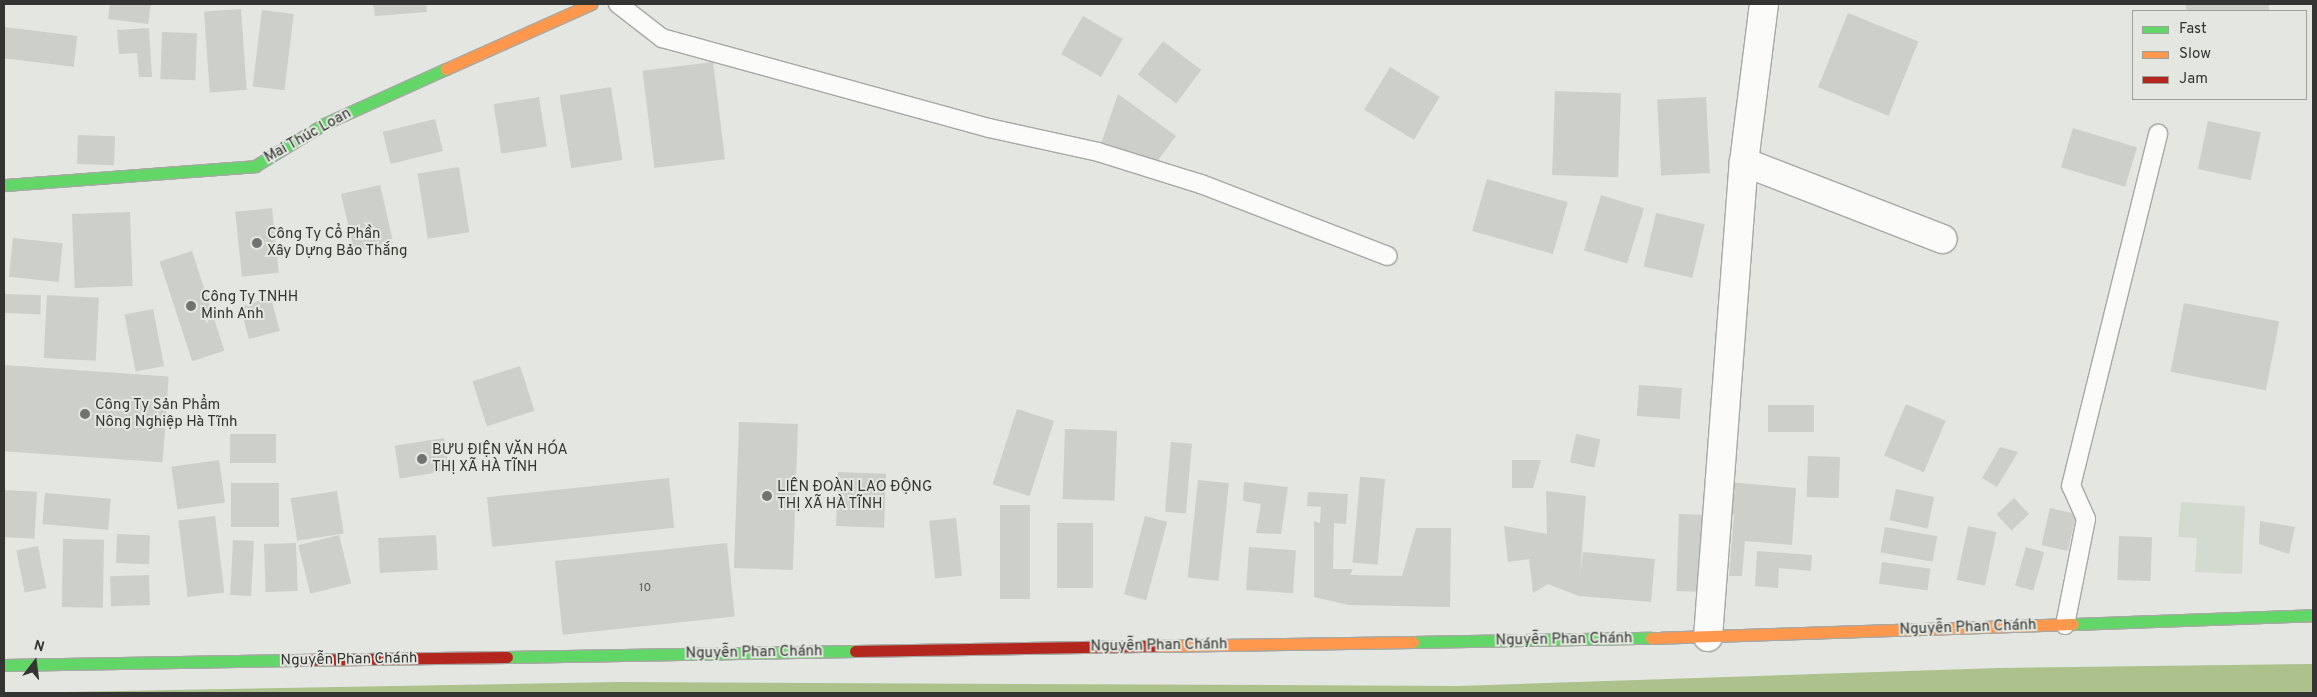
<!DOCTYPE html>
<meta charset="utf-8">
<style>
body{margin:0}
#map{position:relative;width:2317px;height:697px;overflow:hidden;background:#e3e6e1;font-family:Overpass,sans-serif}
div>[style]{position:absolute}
.built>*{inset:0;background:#d5dad0}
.water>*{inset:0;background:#acc18c}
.building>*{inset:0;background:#cdcfcb;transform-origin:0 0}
.roads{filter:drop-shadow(1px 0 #a6a8a4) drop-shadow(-1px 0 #a6a8a4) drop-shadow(0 1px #a6a8a4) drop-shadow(0 -1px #a6a8a4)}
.lane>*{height:18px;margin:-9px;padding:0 9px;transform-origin:9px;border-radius:9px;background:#fbfbfa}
.street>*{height:28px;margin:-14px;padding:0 14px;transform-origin:14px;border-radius:14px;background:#fbfbfa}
.fast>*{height:11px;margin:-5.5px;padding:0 5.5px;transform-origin:5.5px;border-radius:5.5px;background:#63d668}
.slow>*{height:11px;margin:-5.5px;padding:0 5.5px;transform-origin:5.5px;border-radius:5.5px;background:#ff974d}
.jam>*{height:11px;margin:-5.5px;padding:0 5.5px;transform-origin:5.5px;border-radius:5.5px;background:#b3261e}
.dots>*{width:14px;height:14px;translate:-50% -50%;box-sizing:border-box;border:2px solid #e3e7e0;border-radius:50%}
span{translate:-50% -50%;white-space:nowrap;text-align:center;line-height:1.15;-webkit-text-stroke:4px #e3e7e0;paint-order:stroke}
.number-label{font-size:12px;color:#5b5c5a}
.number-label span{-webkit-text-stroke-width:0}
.street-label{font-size:15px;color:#343533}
.poi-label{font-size:15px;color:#343533}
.left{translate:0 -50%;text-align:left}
.frame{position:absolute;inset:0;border:5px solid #343533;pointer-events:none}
.legend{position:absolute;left:2132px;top:10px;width:175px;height:90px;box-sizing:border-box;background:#e3e7e0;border:1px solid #9da09b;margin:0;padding:6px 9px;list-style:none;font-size:15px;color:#343533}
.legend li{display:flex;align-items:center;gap:10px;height:25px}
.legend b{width:25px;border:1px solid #9da09b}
.north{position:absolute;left:10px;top:637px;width:50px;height:50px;-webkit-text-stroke:4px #e3e7e0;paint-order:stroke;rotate:15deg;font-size:14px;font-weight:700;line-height:20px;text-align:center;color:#343533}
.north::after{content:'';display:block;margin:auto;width:18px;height:22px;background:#343533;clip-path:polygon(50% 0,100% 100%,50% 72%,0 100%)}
</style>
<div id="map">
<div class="built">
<i style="clip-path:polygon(2181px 502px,2245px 506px,2242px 574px,2195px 572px,2197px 538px,2178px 537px)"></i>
</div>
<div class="water">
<i style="clip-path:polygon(2313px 664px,2313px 693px,10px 693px,619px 682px,1458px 686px,1999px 668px)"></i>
</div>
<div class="building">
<i style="clip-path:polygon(110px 4px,151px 4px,148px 24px,108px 19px)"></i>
<i style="clip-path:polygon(373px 4px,426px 4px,427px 12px,375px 16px)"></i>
<i style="left:2186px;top:4px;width:83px;height:7px"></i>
<i style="left:241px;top:9px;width:81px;height:37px;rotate:86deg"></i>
<i style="left:262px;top:10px;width:32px;height:77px;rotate:7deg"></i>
<i style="left:1848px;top:13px;width:76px;height:80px;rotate:22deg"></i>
<i style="left:1083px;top:16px;width:46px;height:44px;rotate:30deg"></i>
<i style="left:4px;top:27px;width:74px;height:31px;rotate:7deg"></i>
<i style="clip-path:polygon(149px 28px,152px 77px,139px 77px,137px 53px,119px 54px,117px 30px)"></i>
<i style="left:162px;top:32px;width:35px;height:47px;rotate:2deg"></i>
<i style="left:1163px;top:41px;width:48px;height:42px;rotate:37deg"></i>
<i style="left:713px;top:62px;width:98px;height:71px;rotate:83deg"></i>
<i style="left:1390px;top:67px;width:58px;height:50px;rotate:31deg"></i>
<i style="left:611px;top:87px;width:74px;height:52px;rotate:81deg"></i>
<i style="left:1555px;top:91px;width:66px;height:84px;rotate:2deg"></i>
<i style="clip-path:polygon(1118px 94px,1176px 136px,1151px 170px,1098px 152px)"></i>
<i style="left:539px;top:97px;width:50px;height:46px;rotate:81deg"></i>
<i style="left:1706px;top:97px;width:76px;height:49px;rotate:87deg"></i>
<i style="left:435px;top:119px;width:33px;height:54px;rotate:76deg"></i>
<i style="left:2208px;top:121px;width:54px;height:49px;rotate:12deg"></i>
<i style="left:2073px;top:128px;width:67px;height:41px;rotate:17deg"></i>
<i style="left:78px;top:135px;width:37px;height:29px;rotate:2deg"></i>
<i style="left:459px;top:167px;width:66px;height:42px;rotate:81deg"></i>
<i style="left:1487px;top:179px;width:84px;height:54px;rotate:16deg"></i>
<i style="left:380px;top:185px;width:59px;height:40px;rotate:77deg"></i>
<i style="left:1601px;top:195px;width:45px;height:58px;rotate:17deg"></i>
<i style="left:272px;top:208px;width:65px;height:37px;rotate:84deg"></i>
<i style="left:130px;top:212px;width:74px;height:58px;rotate:88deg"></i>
<i style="left:1656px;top:213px;width:50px;height:55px;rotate:13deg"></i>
<i style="left:13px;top:238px;width:50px;height:39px;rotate:6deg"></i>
<i style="left:192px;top:251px;width:105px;height:34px;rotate:72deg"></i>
<i style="left:4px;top:294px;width:37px;height:19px;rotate:2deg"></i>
<i style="left:47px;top:295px;width:52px;height:63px;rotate:3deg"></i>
<i style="left:271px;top:298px;width:34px;height:32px;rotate:75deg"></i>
<i style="left:2184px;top:303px;width:97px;height:70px;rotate:11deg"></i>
<i style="left:153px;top:309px;width:58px;height:29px;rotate:79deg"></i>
<i style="left:4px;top:365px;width:165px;height:86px;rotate:4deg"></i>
<i style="left:520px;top:366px;width:47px;height:50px;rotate:72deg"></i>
<i style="left:1639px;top:385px;width:43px;height:31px;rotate:4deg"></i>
<i style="left:1906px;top:404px;width:43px;height:56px;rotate:23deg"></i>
<i style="left:1768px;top:405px;width:46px;height:27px"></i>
<i style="left:1017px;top:409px;width:39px;height:79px;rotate:18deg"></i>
<i style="left:739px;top:422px;width:59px;height:146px;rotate:2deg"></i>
<i style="left:1065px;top:429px;width:52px;height:70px;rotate:2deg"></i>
<i style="left:230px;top:434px;width:46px;height:29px"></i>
<i style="left:1576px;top:434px;width:25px;height:29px;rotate:12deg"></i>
<i style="left:444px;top:438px;width:33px;height:50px;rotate:81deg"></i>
<i style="left:1171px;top:442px;width:21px;height:70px;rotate:5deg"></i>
<i style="clip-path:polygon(2000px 447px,2018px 452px,1997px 487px,1982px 478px)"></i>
<i style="left:1808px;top:456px;width:32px;height:41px;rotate:2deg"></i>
<i style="left:219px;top:460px;width:43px;height:48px;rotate:82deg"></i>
<i style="clip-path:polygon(1512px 460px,1541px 460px,1533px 488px,1512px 488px)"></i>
<i style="left:838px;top:472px;width:48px;height:54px;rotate:2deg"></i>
<i style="left:669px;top:478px;width:50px;height:183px;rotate:84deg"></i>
<i style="left:1385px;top:479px;width:86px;height:25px;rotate:95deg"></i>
<i style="left:1198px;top:480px;width:31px;height:98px;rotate:6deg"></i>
<i style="clip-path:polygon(1244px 482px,1288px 487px,1281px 534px,1256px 533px,1261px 504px,1243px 501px)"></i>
<i style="clip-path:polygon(1727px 482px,1796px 488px,1792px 545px,1745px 541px,1742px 576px,1729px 576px,1734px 514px,1724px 513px)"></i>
<i style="left:231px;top:483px;width:48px;height:44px"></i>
<i style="left:1896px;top:489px;width:39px;height:32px;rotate:12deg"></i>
<i style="left:4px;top:490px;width:33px;height:47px;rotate:3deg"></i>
<i style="left:337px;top:491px;width:43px;height:47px;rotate:81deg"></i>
<i style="clip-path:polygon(1546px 491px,1586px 496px,1580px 575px,1583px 552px,1655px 559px,1651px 602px,1579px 596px,1548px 584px,1533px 593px,1529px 559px,1508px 562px,1504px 526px,1547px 534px)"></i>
<i style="clip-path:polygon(1308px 492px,1348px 494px,1346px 524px,1334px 523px,1333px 569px,1353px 569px,1350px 575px,1402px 576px,1416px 528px,1451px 528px,1450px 607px,1349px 605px,1314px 597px,1314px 521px,1320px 523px,1321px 507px,1307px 506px)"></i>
<i style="left:45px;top:493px;width:66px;height:31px;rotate:5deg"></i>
<i style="left:2014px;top:498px;width:22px;height:24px;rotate:47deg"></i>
<i style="left:1000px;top:505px;width:30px;height:94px"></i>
<i style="left:2050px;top:508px;width:27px;height:38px;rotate:13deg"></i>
<i style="left:1679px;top:514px;width:25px;height:77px;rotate:2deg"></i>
<i style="left:215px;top:516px;width:77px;height:37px;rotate:83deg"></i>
<i style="left:1145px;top:516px;width:23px;height:81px;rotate:15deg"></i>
<i style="left:956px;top:518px;width:58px;height:27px;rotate:84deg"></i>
<i style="clip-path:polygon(2260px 521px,2295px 527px,2289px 554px,2259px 544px)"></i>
<i style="left:1057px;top:523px;width:36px;height:65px"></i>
<i style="left:1968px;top:526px;width:29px;height:55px;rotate:12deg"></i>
<i style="left:1885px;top:527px;width:53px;height:26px;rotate:10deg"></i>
<i style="left:117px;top:534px;width:33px;height:29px;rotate:2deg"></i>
<i style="left:339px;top:535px;width:50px;height:42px;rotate:76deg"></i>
<i style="left:436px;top:535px;width:35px;height:58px;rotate:87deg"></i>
<i style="left:2119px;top:536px;width:33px;height:44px;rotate:2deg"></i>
<i style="left:63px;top:539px;width:41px;height:68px;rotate:1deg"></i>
<i style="left:233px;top:540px;width:21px;height:55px;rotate:3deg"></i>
<i style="left:296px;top:543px;width:48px;height:32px;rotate:88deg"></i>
<i style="left:727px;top:543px;width:74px;height:173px;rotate:84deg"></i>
<i style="left:38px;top:546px;width:43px;height:22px;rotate:79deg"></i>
<i style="left:1249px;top:547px;width:47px;height:43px;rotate:4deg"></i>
<i style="left:2026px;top:547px;width:19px;height:40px;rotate:16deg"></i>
<i style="clip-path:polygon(1757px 551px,1812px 555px,1811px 571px,1779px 568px,1778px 588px,1755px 586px)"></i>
<i style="left:1882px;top:562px;width:49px;height:22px;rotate:8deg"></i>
<i style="left:149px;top:575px;width:30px;height:39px;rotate:88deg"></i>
</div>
<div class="roads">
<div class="lane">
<i style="left:618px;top:4px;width:56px;rotate:37.7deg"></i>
<i style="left:662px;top:38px;width:339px;rotate:15.4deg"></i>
<i style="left:989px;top:128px;width:112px;rotate:12.4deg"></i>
<i style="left:1098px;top:152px;width:108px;rotate:17.3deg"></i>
<i style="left:1201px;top:184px;width:200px;rotate:21.1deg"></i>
<i style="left:2065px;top:625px;width:108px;rotate:-78.8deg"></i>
<i style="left:2086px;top:519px;width:36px;rotate:-114deg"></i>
<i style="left:2071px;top:486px;width:363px;rotate:-76.1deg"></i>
</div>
<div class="street">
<i style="left:1744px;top:162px;width:213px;rotate:21.2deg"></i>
<i style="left:1708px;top:637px;width:476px;rotate:-85.7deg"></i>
<i style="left:1744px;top:162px;width:159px;rotate:-82.8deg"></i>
</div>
<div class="fast">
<i style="left:4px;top:185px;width:252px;rotate:-4.3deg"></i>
<i style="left:255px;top:166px;width:81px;rotate:-31.3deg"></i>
<i style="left:324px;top:124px;width:134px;rotate:-24.3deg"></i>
<i style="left:2073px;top:624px;width:240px;rotate:-2.1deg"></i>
<i style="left:1413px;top:642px;width:238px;rotate:-1deg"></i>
<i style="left:507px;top:657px;width:348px;rotate:-1deg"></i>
<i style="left:4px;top:665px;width:291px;rotate:-1deg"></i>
</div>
<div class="slow">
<i style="left:446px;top:69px;width:159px;rotate:-24.1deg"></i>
<i style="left:1651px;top:638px;width:422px;rotate:-1.9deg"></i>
<i style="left:1156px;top:646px;width:257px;rotate:-0.9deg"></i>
</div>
<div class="jam">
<i style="left:855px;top:651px;width:301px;rotate:-1deg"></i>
<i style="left:295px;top:660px;width:212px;rotate:-0.8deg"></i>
</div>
</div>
<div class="dots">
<i style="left:257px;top:243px;background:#717370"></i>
<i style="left:191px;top:306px;background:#717370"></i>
<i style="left:85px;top:414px;background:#717370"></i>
<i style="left:422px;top:459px;background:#717370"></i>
<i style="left:767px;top:496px;background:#717370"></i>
</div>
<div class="number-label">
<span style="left:645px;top:589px">10</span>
</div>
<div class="street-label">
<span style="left:308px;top:136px;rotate:-29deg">Mai Thúc Loan</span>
<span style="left:1968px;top:628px;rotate:-2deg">Nguyễn Phan Chánh</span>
<span style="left:1564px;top:640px;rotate:-1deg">Nguyễn Phan Chánh</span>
<span style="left:1159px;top:646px;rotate:-1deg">Nguyễn Phan Chánh</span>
<span style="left:754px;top:653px;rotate:-1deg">Nguyễn Phan Chánh</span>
<span style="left:349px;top:660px;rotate:-1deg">Nguyễn Phan Chánh</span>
</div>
<div class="poi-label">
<span class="left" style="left:267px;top:243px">Công Ty Cổ Phần<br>Xây Dựng Bảo Thắng</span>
<span class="left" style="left:201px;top:306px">Công Ty TNHH<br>Minh Anh</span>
<span class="left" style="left:95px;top:414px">Công Ty Sản Phẩm<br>Nông Nghiệp Hà Tĩnh</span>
<span class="left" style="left:432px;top:459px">BƯU ĐIỆN VĂN HÓA<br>THỊ XÃ HÀ TĨNH</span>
<span class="left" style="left:777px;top:496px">LIÊN ĐOÀN LAO ĐỘNG<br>THỊ XÃ HÀ TĨNH</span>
</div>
<div class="frame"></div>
<ul class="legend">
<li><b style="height:6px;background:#63d668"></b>Fast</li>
<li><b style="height:6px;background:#ff974d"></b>Slow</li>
<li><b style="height:6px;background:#b3261e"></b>Jam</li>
</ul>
<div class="north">N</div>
</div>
